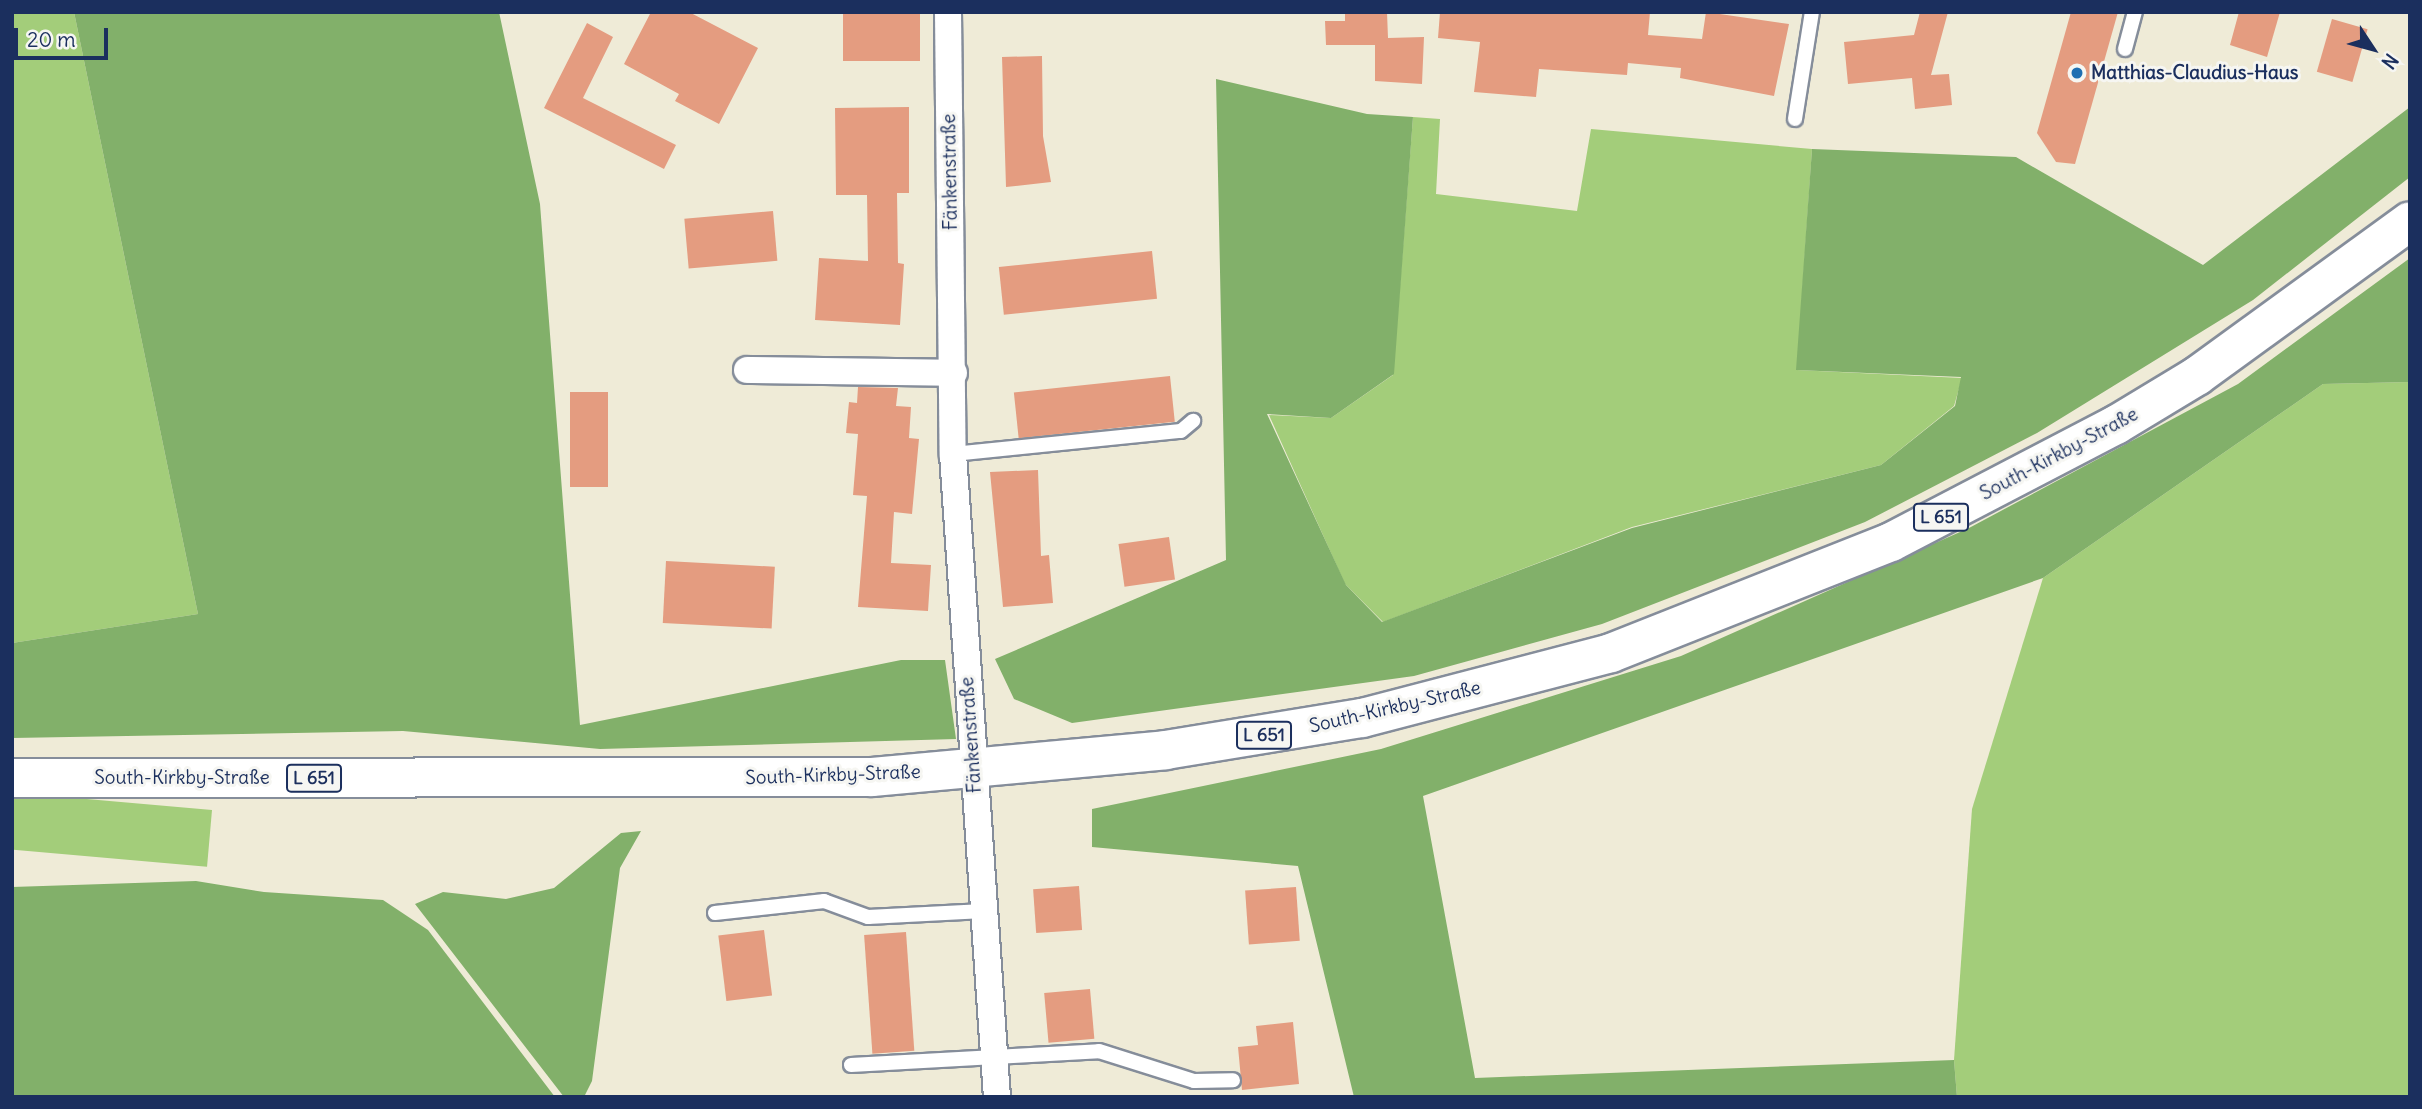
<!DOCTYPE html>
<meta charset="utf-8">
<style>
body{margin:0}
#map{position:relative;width:2422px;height:1109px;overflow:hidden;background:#efebd7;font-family:Delius,sans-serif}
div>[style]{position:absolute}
.green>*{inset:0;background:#a3cd7a;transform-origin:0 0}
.forest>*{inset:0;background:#82b06a}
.building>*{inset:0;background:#e49c80;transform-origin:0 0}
.roads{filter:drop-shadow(2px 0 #858d9a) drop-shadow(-2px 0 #858d9a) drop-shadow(0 2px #858d9a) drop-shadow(0 -2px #858d9a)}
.service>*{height:14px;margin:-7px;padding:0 7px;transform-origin:7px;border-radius:7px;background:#fff}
.minor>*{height:26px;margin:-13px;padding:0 13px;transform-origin:13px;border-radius:13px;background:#fff}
.primary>*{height:38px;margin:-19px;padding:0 19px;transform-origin:19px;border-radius:19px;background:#fff}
.dots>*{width:19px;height:19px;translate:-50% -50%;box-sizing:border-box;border:4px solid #f6f6f2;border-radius:50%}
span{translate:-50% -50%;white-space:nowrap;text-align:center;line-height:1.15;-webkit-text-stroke:6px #f6f6f2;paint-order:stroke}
.shield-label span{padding:2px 5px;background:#f6f6f2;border:2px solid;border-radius:5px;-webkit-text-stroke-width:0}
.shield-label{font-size:18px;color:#1b2f5e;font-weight:700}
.poi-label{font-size:19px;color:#1b2f5e;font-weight:700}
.left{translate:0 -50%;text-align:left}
.street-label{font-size:19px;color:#1b2f5e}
.frame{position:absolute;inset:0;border:14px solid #1b2f5e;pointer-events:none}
.north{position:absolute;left:2338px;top:14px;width:70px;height:70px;-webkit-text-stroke:5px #f6f6f2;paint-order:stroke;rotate:126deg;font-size:19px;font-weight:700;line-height:28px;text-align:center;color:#1b2f5e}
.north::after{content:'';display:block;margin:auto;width:24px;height:32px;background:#1b2f5e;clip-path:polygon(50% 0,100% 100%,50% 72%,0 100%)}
.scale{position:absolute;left:14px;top:28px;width:94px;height:32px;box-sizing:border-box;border:4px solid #1b2f5e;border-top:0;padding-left:9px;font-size:21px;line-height:24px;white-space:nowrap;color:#1b2f5e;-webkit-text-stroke:5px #f6f6f2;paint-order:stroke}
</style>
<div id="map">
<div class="green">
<i style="clip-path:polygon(12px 12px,74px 12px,198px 614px,12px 643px)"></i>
<i style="clip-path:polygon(1413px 117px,1440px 119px,1436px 194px,1577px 211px,1591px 129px,1812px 149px,1797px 370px,1962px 378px,1954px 406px,1881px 465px,1632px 527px,1383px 622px,1345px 584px,1269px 415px,1331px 418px,1393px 375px)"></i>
<i style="clip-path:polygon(2410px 382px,2410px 1097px,1957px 1097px,1954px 1060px,1972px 809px,2043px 578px,2323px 384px)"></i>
<i style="left:212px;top:810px;width:57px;height:200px;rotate:95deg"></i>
</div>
<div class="forest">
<i style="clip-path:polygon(74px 12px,499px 12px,540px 204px,580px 725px,901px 660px,945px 660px,956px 739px,600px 749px,403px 731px,12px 738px,12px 643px,198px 614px)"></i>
<i style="clip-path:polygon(1216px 79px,1367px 114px,1413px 117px,1394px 374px,1331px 418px,1267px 414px,1346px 585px,1382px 622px,1632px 528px,1881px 465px,1955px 406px,1961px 377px,1796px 370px,1812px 149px,2016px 157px,2203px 265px,2410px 107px,2410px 177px,2253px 300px,2037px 433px,1865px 522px,1602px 624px,1414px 676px,1072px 723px,1014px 699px,995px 659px,1226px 560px)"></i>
<i style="clip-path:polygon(2410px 258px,2410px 382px,2323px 384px,2043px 578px,1423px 796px,1475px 1078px,1954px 1060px,1957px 1097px,1354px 1097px,1298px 866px,1092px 847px,1092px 809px,1381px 749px,1681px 656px,1969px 528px,2238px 384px)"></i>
<i style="clip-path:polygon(641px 831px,620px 868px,592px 1081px,584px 1097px,564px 1097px,415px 904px,443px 892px,506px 899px,554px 888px,621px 833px)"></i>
<i style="clip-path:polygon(196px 881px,264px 892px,383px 900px,428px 930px,555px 1097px,12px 1097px,12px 887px)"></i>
</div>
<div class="building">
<i style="clip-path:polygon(651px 12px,689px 12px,758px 48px,719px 124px,675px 101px,679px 94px,624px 64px)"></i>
<i style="left:843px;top:12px;width:77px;height:49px"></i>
<i style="clip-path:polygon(1345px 12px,1387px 12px,1388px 38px,1424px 37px,1422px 84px,1375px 81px,1375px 45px,1326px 45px,1325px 21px,1345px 21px)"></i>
<i style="clip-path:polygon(1440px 12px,1650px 12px,1648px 35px,1702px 39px,1706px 12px,1789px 24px,1774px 96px,1680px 78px,1681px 68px,1628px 63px,1627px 75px,1539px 69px,1536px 97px,1474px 92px,1480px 42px,1438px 38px)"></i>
<i style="clip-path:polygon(1920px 12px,1948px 12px,1931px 75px,1949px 74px,1952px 105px,1915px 109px,1912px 78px,1848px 84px,1844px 42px,1914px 35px)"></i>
<i style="clip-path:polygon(2071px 12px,2118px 12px,2075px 164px,2056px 162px,2037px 133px)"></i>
<i style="clip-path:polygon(2239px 12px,2280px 12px,2267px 57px,2230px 45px)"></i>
<i style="left:2332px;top:19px;width:37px;height:55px;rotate:16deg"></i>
<i style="clip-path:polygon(587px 23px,613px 37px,583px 98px,676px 145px,664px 169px,544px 108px)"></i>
<i style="clip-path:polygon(1042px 56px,1043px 136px,1051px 182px,1006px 187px,1002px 57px)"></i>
<i style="clip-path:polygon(909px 107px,909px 193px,897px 193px,898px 263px,904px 264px,900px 325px,815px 320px,819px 258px,868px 261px,867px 195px,836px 195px,835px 108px)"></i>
<i style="left:773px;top:211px;width:50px;height:89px;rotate:85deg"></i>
<i style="left:1152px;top:251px;width:48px;height:154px;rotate:84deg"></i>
<i style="left:1170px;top:376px;width:46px;height:157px;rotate:84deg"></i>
<i style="clip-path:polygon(858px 387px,898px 388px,896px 406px,911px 407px,909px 438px,919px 439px,912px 514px,894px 512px,891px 563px,931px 565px,928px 611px,858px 607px,867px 496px,853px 495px,858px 434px,846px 433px,849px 402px,857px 403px)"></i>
<i style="left:570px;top:392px;width:38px;height:95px"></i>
<i style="clip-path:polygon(1038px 470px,1041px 556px,1049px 555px,1053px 603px,1003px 607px,990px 472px)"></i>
<i style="left:1169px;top:537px;width:43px;height:51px;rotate:82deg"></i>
<i style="left:666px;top:561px;width:109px;height:62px;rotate:3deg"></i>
<i style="left:1079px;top:886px;width:44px;height:46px;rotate:86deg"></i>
<i style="left:1296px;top:887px;width:54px;height:51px;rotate:86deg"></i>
<i style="left:764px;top:930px;width:66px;height:46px;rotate:83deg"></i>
<i style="left:906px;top:932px;width:119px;height:42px;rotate:86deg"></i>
<i style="left:1090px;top:989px;width:50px;height:46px;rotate:85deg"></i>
<i style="clip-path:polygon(1293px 1022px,1299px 1084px,1242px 1090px,1238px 1047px,1258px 1045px,1256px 1026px)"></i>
</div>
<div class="roads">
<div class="service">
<i style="left:2125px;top:49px;width:38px;rotate:-75deg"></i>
<i style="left:1795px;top:119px;width:108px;rotate:-81deg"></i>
<i style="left:953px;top:454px;width:229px;rotate:-5.8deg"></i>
<i style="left:1181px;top:431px;width:16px;rotate:-40deg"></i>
<i style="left:715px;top:913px;width:110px;rotate:-6.3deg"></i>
<i style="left:824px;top:901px;width:47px;rotate:20deg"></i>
<i style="left:868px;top:917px;width:116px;rotate:-3deg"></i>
<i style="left:851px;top:1065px;width:248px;rotate:-3.2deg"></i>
<i style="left:1099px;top:1051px;width:100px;rotate:17.5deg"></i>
<i style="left:1194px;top:1081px;width:39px;rotate:-1deg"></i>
</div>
<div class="minor">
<i style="left:948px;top:12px;width:442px;rotate:89.4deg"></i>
<i style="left:953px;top:454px;width:645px;rotate:86.09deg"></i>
<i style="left:747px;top:370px;width:207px;rotate:0.8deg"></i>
</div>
<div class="primary">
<i style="left:12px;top:778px;width:860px;rotate:-0.07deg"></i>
<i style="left:872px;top:777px;width:295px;rotate:-5.2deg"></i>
<i style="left:1166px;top:750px;width:199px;rotate:-9.3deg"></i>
<i style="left:1362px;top:718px;width:257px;rotate:-14.6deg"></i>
<i style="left:1611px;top:653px;width:301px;rotate:-21.6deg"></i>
<i style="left:1891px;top:542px;width:254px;rotate:-27.5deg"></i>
<i style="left:2116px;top:425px;width:95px;rotate:-31.2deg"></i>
<i style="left:2197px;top:376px;width:263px;rotate:-36deg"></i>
</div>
</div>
<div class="dots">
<i style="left:2077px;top:73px;background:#1f6fb2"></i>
</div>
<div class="shield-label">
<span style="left:1941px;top:517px">L 651</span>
<span style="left:1264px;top:735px">L 651</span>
<span style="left:314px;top:778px">L 651</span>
</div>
<div class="poi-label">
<span class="left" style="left:2091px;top:73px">Matthias-Claudius-Haus</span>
</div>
<div class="street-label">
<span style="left:950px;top:172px;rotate:-91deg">Fänkenstraße</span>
<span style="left:2059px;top:454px;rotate:-28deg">South-Kirkby-Straße</span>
<span style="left:1395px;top:707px;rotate:-13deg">South-Kirkby-Straße</span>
<span style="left:971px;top:735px;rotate:-94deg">Fänkenstraße</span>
<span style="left:833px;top:775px;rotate:-2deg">South-Kirkby-Straße</span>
<span style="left:182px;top:778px">South-Kirkby-Straße</span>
</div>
<div class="frame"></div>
<div class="north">N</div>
<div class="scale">20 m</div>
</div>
